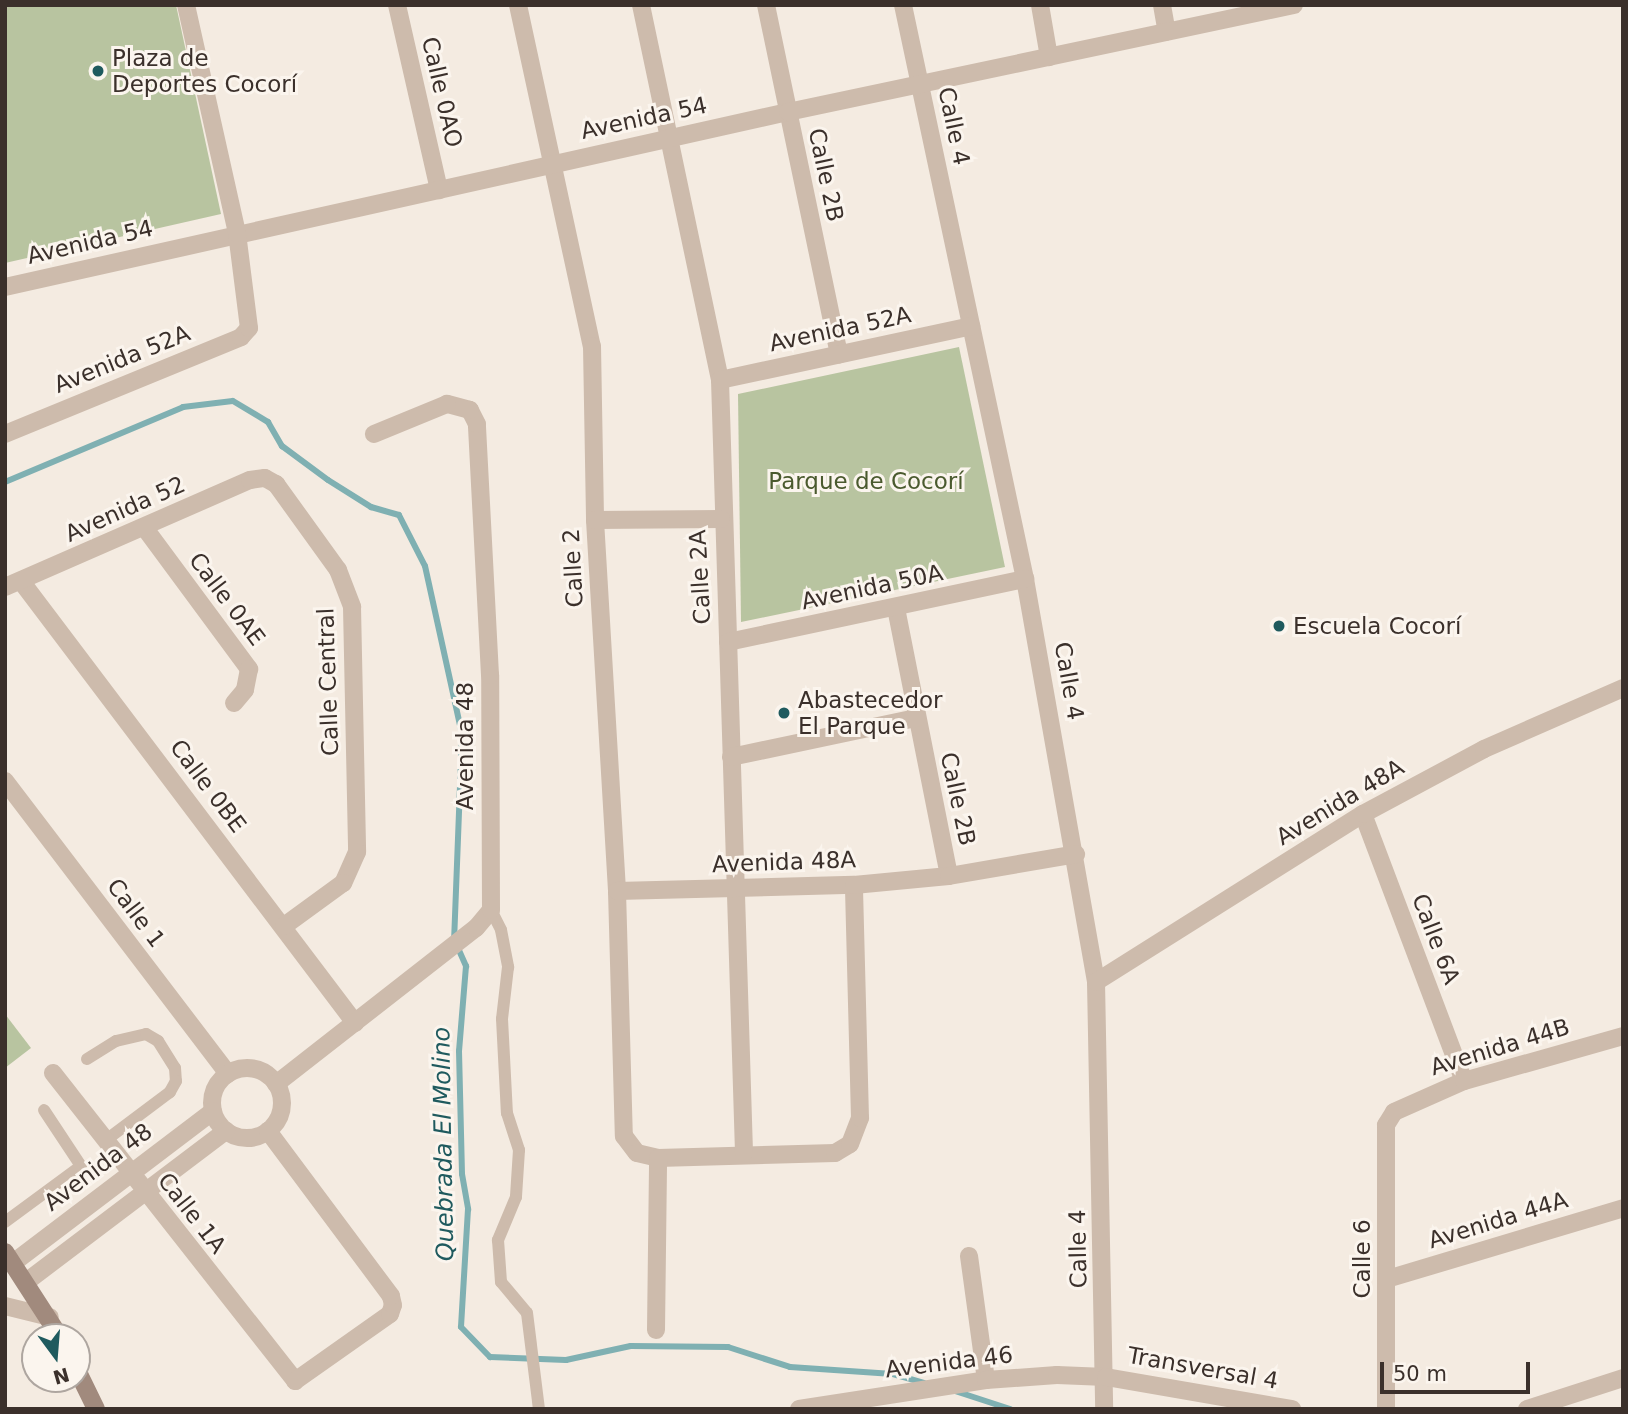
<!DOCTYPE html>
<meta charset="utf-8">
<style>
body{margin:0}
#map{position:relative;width:1628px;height:1414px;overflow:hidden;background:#f4ebe1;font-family:"DejaVu Sans",sans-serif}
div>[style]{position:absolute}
.green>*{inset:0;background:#b8c4a0}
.stream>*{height:6px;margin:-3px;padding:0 3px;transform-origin:3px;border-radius:3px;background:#7fb0b2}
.service>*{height:12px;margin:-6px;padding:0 6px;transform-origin:6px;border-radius:6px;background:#cdbbac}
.minor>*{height:18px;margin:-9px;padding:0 9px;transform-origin:9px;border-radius:9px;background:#cdbbac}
.minor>.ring{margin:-9px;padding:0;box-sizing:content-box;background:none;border:18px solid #cdbbac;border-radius:50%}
.tertiary>*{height:18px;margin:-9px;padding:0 9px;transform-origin:9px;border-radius:9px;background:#cdbbac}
.secondary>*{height:18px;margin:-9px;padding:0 9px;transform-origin:9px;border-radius:9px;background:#a18a7d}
.dots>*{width:19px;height:19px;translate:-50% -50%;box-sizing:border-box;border:4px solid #fbf5ee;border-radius:50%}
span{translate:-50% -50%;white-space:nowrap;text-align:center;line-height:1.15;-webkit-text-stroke:6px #fbf5ee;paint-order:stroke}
.poi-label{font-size:23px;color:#3b302b}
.left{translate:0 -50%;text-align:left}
.street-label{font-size:23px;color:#3b302b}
.park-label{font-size:23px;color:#4a5a2e}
.water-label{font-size:24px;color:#1f5a5e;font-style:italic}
.frame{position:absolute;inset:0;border:7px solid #3b302b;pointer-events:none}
.north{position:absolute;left:21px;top:1323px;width:70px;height:70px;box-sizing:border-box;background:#fbf5ee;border:2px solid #aea6a0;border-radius:50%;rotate:164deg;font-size:19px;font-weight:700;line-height:28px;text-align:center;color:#3b302b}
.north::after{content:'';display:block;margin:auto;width:24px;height:32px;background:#1f5a5e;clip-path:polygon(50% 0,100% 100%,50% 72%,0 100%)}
.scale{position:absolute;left:1380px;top:1362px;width:150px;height:32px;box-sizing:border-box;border:4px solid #3b302b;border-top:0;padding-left:9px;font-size:21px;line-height:24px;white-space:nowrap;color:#3b302b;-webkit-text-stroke:5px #fbf5ee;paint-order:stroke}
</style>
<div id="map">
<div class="green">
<i style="clip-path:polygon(5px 5px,176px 5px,221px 214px,5px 263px)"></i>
<i style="clip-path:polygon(959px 347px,1005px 567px,741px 622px,738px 394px)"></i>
<i style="clip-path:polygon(5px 1014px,31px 1048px,5px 1068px)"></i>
</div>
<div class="stream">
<i style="left:5px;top:482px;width:193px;rotate:-22.8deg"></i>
<i style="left:183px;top:407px;width:50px;rotate:-6.8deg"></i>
<i style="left:233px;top:401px;width:41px;rotate:31deg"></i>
<i style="left:268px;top:422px;width:28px;rotate:60deg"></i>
<i style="left:282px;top:446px;width:57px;rotate:36.5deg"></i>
<i style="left:328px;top:480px;width:51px;rotate:32.1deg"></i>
<i style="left:371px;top:507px;width:29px;rotate:16deg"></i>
<i style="left:399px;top:515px;width:57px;rotate:63deg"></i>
<i style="left:425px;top:566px;width:172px;rotate:77.6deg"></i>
<i style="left:462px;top:734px;width:205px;rotate:92.2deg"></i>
<i style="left:454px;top:939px;width:30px;rotate:66deg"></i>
<i style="left:466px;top:966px;width:85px;rotate:94.7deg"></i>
<i style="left:459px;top:1051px;width:123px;rotate:88.6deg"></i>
<i style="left:462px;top:1174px;width:36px;rotate:80deg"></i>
<i style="left:468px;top:1209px;width:118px;rotate:93.4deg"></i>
<i style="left:461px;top:1327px;width:42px;rotate:46deg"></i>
<i style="left:490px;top:1357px;width:76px;rotate:2.3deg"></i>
<i style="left:566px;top:1360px;width:66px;rotate:-12.2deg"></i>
<i style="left:631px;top:1346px;width:97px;rotate:0.6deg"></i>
<i style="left:728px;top:1347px;width:65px;rotate:17.9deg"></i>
<i style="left:790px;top:1367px;width:103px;rotate:3.9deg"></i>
<i style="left:893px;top:1374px;width:32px;rotate:16deg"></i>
<i style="left:955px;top:1391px;width:58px;rotate:18.1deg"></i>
</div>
<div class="service">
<i style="left:491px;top:910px;width:22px;rotate:63deg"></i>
<i style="left:501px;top:930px;width:38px;rotate:79deg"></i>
<i style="left:508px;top:967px;width:52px;rotate:96.6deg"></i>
<i style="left:502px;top:1019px;width:94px;rotate:87deg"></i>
<i style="left:507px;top:1113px;width:39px;rotate:72deg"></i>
<i style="left:519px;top:1150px;width:47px;rotate:93.7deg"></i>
<i style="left:516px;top:1197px;width:47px;rotate:112.7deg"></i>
<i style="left:498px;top:1240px;width:42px;rotate:85.9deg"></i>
<i style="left:501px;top:1282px;width:40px;rotate:50deg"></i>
<i style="left:527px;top:1313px;width:97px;rotate:82.9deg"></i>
<i style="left:87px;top:1059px;width:34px;rotate:-32deg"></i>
<i style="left:116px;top:1041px;width:31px;rotate:-13deg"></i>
<i style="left:146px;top:1034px;width:14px;rotate:30deg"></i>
<i style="left:158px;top:1041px;width:32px;rotate:58deg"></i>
<i style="left:175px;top:1068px;width:13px;rotate:86deg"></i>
<i style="left:176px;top:1081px;width:13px;rotate:119deg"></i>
<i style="left:170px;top:1092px;width:80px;rotate:143.1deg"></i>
<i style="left:5px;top:1222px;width:94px;rotate:-36.4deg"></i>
<i style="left:81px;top:1166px;width:67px;rotate:-123.5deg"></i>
</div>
<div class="minor">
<i style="left:397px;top:5px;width:190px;rotate:77.2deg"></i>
<i style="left:518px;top:5px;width:349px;rotate:77.8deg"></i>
<i style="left:592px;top:346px;width:174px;rotate:89deg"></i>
<i style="left:595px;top:520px;width:372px;rotate:86.6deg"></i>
<i style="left:617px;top:891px;width:245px;rotate:88.4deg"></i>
<i style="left:624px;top:1136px;width:21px;rotate:53deg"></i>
<i style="left:637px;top:1153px;width:22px;rotate:13deg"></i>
<i style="left:658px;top:1158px;width:177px;rotate:-1.6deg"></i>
<i style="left:835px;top:1153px;width:17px;rotate:-31deg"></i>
<i style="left:850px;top:1144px;width:28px;rotate:-69deg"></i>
<i style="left:860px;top:1118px;width:233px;rotate:-91.5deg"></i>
<i style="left:641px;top:5px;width:383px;rotate:78.1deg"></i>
<i style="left:720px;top:380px;width:773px;rotate:88.22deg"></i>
<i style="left:766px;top:5px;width:357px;rotate:78.2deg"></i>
<i style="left:903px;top:5px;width:587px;rotate:78deg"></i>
<i style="left:1025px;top:579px;width:409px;rotate:80deg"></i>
<i style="left:1096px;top:982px;width:427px;rotate:88.9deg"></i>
<i style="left:1040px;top:5px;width:53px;rotate:80.2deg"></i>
<i style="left:1162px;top:5px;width:27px;rotate:80deg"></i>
<i style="left:5px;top:287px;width:802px;rotate:-12.6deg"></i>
<i style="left:788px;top:112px;width:517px;rotate:-11.94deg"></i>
<i style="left:720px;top:380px;width:257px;rotate:-12.1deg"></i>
<i style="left:5px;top:434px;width:255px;rotate:-22.3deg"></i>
<i style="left:241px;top:337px;width:12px;rotate:-48deg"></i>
<i style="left:249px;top:328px;width:96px;rotate:-97.2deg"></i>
<i style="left:237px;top:233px;width:234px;rotate:-102.6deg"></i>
<i style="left:595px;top:520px;width:126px;rotate:-0.5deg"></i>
<i style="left:144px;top:527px;width:177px;rotate:53.5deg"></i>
<i style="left:249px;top:669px;width:21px;rotate:101deg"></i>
<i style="left:245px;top:690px;width:17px;rotate:130deg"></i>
<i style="left:21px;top:581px;width:554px;rotate:52.92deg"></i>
<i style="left:5px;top:587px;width:267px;rotate:-23.6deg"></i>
<i style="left:250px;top:480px;width:15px;rotate:-8deg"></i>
<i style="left:265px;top:478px;width:13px;rotate:29deg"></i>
<i style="left:276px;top:484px;width:106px;rotate:54.2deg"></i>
<i style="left:338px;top:570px;width:40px;rotate:69deg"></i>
<i style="left:352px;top:607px;width:245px;rotate:88.8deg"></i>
<i style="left:357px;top:852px;width:34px;rotate:114deg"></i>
<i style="left:343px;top:883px;width:73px;rotate:143.9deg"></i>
<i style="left:896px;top:608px;width:273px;rotate:78.8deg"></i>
<i style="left:728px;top:642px;width:304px;rotate:-12deg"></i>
<i style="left:731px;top:757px;width:189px;rotate:-11.9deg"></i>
<i style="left:5px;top:781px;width:368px;rotate:52.7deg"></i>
<i style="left:1363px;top:814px;width:285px;rotate:69.3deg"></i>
<i style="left:617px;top:891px;width:237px;rotate:-1.5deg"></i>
<i style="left:854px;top:885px;width:95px;rotate:-5.4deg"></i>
<i style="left:949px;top:876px;width:129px;rotate:-9.8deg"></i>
<i style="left:1096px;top:982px;width:315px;rotate:-32.2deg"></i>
<i style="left:1363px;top:814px;width:137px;rotate:-28.2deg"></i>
<i style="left:1484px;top:749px;width:152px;rotate:-23.7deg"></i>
<i class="ring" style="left:212px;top:1068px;width:52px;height:52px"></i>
<i style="left:53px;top:1073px;width:392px;rotate:51.8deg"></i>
<i style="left:295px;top:1381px;width:116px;rotate:-35.2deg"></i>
<i style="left:390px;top:1314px;width:9px;rotate:-72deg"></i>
<i style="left:393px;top:1305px;width:9px;rotate:-103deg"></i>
<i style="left:391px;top:1296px;width:206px;rotate:-126.7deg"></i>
<i style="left:276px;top:1084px;width:254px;rotate:-38deg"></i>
<i style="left:476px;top:928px;width:23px;rotate:-50deg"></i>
<i style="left:491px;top:910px;width:235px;rotate:-90.2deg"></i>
<i style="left:490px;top:675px;width:251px;rotate:-93deg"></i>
<i style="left:477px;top:424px;width:16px;rotate:-117deg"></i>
<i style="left:470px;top:410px;width:24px;rotate:-165deg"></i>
<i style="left:447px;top:404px;width:79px;rotate:157.7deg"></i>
<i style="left:969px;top:1256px;width:125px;rotate:82.2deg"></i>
<i style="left:13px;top:1263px;width:251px;rotate:-37.2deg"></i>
<i style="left:1387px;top:1279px;width:246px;rotate:-16.7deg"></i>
<i style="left:26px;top:1282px;width:251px;rotate:-37.1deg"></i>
<i style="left:5px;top:1306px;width:46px;rotate:13.7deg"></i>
<i style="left:656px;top:1330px;width:172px;rotate:-89.3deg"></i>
<i style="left:1386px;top:1409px;width:284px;rotate:-90deg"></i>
<i style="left:1386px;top:1125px;width:15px;rotate:-58deg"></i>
<i style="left:1394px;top:1112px;width:77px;rotate:-23.9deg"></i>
<i style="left:1464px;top:1081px;width:165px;rotate:-15.8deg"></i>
<i style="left:1527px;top:1409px;width:101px;rotate:-17.9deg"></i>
</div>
<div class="tertiary">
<i style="left:799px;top:1409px;width:189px;rotate:-8.8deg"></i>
<i style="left:986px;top:1380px;width:71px;rotate:-4deg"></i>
<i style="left:1057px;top:1375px;width:49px;rotate:2.3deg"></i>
<i style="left:1106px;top:1377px;width:189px;rotate:9.8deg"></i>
</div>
<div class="secondary">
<i style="left:5px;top:1252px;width:101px;rotate:57.1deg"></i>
<i style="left:77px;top:1370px;width:43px;rotate:64deg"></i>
</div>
<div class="dots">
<i style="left:98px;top:71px;background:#1f5a5e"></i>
<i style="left:1279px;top:626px;background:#1f5a5e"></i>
<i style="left:784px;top:713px;background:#1f5a5e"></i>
</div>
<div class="poi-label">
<span class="left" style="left:112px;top:71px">Plaza de<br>Deportes Cocorí</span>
<span class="left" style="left:1293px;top:626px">Escuela Cocorí</span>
<span class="left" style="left:798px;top:713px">Abastecedor<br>El Parque</span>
</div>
<div class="street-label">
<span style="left:442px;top:92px;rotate:77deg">Calle 0AO</span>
<span style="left:644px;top:118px;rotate:-12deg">Avenida 54</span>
<span style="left:954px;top:126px;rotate:78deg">Calle 4</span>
<span style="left:826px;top:175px;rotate:78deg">Calle 2B</span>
<span style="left:90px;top:242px;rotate:-13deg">Avenida 54</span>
<span style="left:840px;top:329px;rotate:-12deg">Avenida 52A</span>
<span style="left:122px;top:359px;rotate:-22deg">Avenida 52A</span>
<span style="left:125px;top:509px;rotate:-24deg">Avenida 52</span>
<span style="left:573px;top:568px;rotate:-93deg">Calle 2</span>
<span style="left:700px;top:577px;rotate:-93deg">Calle 2A</span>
<span style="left:872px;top:587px;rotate:-12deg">Avenida 50A</span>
<span style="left:227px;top:599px;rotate:53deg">Calle 0AE</span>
<span style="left:1069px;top:681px;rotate:80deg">Calle 4</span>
<span style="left:328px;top:682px;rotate:-92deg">Calle Central</span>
<span style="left:465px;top:746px;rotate:-90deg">Avenida 48</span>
<span style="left:208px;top:786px;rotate:53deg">Calle 0BE</span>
<span style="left:958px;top:799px;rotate:78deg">Calle 2B</span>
<span style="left:1340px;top:802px;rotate:-31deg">Avenida 48A</span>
<span style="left:784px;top:862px;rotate:-2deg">Avenida 48A</span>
<span style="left:136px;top:913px;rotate:53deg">Calle 1</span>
<span style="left:1436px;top:939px;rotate:69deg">Calle 6A</span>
<span style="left:1500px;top:1047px;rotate:-17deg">Avenida 44B</span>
<span style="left:98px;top:1167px;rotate:-37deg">Avenida 48</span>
<span style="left:192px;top:1213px;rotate:52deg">Calle 1A</span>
<span style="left:1498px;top:1220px;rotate:-17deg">Avenida 44A</span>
<span style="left:1078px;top:1249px;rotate:-91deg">Calle 4</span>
<span style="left:1362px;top:1259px;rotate:-90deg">Calle 6</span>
<span style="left:949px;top:1362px;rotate:-7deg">Avenida 46</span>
<span style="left:1203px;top:1368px;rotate:10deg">Transversal 4</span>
</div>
<div class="park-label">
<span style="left:866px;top:481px">Parque de Cocorí</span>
</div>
<div class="water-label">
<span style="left:444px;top:1144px;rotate:-91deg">Quebrada El Molino</span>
</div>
<div class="frame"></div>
<div class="north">N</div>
<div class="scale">50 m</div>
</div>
